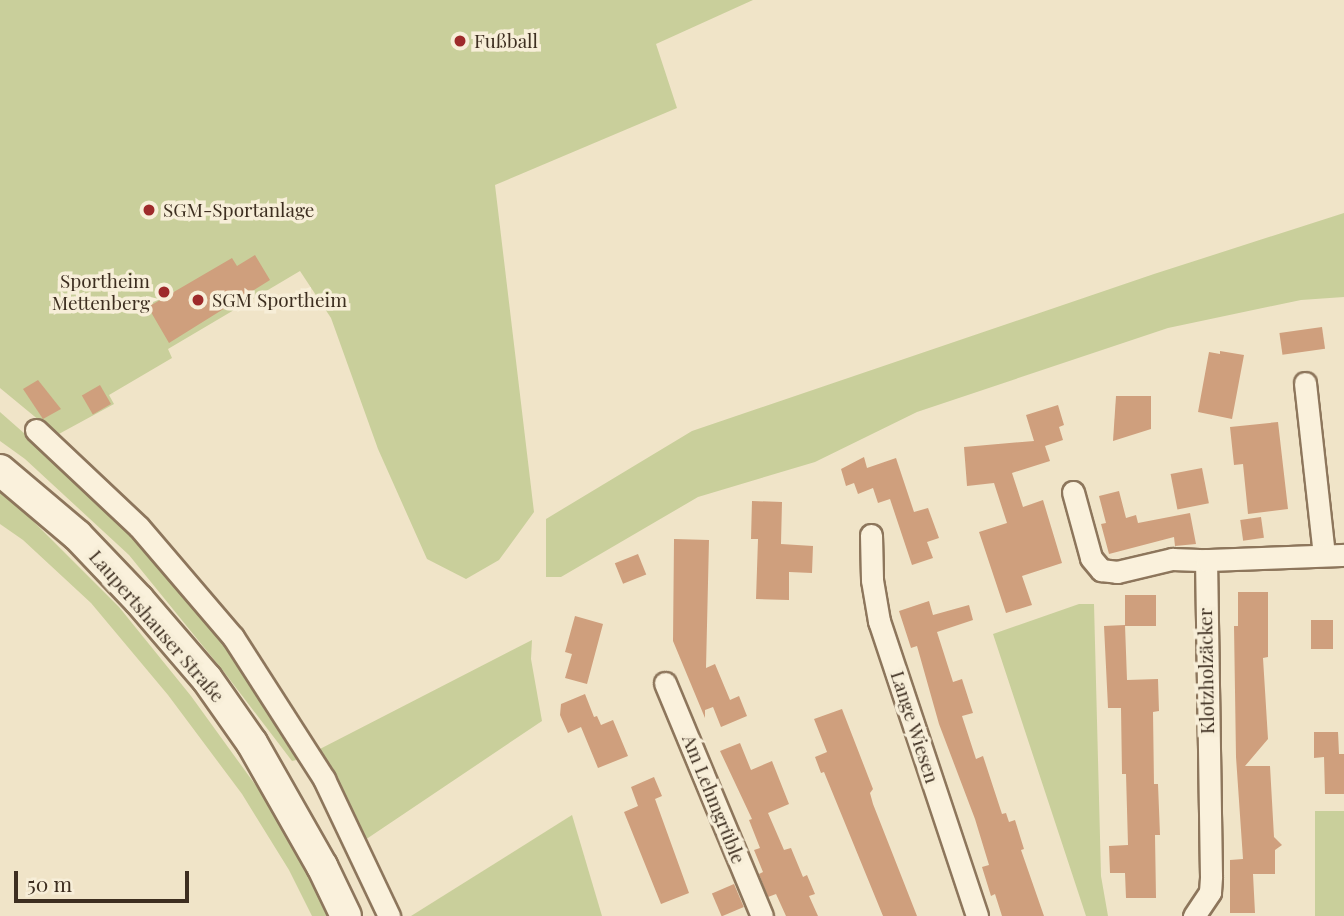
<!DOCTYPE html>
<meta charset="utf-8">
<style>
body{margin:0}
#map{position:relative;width:1344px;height:916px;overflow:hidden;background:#f0e4c8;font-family:"Playfair Display",serif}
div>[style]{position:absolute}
.green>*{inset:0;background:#c9cf9b;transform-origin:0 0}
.building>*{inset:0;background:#cf9f7d;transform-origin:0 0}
.roads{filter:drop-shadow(2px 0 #8d765c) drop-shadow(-2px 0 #8d765c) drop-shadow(0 2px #8d765c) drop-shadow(0 -2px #8d765c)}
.minor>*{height:21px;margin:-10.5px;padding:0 10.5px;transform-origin:10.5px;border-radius:10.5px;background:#faf1dc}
.secondary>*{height:30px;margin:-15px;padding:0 15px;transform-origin:15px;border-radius:15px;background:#faf1dc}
.dots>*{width:19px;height:19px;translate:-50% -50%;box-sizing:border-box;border:4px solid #f7eed8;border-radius:50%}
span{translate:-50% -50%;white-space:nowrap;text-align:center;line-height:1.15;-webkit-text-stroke:7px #f7eed8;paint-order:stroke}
.poi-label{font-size:19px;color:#3d2e20}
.left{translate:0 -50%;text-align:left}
.right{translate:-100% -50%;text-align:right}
.street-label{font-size:19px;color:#3d2e20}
.scale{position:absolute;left:14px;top:871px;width:175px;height:32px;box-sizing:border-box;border:4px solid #3d2e20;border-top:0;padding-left:9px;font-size:21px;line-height:24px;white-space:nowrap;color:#3d2e20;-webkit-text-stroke:5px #f7eed8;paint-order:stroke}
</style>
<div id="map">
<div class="green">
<i style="clip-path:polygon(0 0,753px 0,656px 44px,677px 108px,495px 185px,534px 512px,499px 560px,466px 579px,427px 559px,378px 449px,331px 318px,300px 271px,168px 349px,172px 358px,109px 395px,114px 404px,57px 435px,0 388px)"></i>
<i style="clip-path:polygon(1344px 213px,1344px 297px,1301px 300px,1168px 328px,917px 412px,815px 462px,698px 497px,561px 577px,546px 577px,546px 519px,692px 431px,1154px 274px)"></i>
<i style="clip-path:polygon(0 412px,134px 530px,229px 643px,305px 758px,292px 761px,224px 672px,129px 555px,25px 459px,0 441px)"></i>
<i style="clip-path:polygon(0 488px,119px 607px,191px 696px,296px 841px,334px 916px,312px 916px,289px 870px,242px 794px,168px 695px,91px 603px,23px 540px,0 524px)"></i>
<i style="clip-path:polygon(1079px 604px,1094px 604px,1101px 876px,1108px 916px,1086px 916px,993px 634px)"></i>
<i style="clip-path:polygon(532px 640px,531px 659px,542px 721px,362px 842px,316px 751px)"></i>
<i style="left:1315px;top:811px;width:29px;height:105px"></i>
<i style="clip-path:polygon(572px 815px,602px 916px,411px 916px)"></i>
</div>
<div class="building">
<i style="clip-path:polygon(255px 255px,270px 280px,169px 343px,148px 307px,232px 258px,237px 266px)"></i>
<i style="left:1322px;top:327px;width:22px;height:43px;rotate:82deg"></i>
<i style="clip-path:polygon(1220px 351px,1244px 355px,1232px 419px,1198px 412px,1209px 352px,1220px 354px)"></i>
<i style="clip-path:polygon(38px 380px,61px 409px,43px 419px,23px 389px)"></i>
<i style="left:100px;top:385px;width:22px;height:21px;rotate:60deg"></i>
<i style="clip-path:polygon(1116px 396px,1151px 396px,1151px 429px,1113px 441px)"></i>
<i style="clip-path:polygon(1058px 405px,1064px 425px,1059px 427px,1063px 440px,1045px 446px,1050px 461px,1012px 473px,1023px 507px,1043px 500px,1062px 563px,1022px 576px,1032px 605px,1006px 613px,979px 532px,1007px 523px,994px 483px,967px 486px,964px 447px,1034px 441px,1026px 415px)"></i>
<i style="clip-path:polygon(1278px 422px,1288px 509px,1248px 514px,1243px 464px,1234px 465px,1230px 427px)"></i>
<i style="clip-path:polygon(864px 457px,867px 468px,896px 458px,914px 512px,928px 508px,939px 538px,927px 542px,933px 558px,912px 565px,890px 499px,878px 503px,873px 488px,858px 494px,854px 483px,846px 486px,841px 469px)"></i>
<i style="left:1202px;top:468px;width:36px;height:32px;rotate:79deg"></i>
<i style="clip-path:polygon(1119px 491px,1126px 518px,1136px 515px,1138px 523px,1190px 513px,1196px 544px,1175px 546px,1174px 537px,1109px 554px,1101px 524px,1106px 523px,1099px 496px)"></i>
<i style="clip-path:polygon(752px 501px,782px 502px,781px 544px,813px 546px,812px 573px,789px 572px,789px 600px,756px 599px,758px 539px,751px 539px)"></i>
<i style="left:1261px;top:517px;width:21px;height:21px;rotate:82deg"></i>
<i style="clip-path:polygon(674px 539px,709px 540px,706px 668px,715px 664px,730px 700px,739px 696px,747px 716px,721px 727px,713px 707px,705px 710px,705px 718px,673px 641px)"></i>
<i style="left:638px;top:554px;width:22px;height:25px;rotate:68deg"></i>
<i style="clip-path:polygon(1238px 592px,1268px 592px,1268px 657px,1263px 658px,1268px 739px,1245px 766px,1270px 766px,1274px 837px,1282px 845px,1275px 850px,1275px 874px,1253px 874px,1255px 913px,1230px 913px,1230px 860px,1243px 859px,1236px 757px,1234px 626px,1238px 626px)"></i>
<i style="left:1125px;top:595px;width:31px;height:31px"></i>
<i style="clip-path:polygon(929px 601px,933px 615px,969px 605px,973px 620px,937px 632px,953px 682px,962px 679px,973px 713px,962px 716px,976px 759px,983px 756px,1002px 814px,1006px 813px,1009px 822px,1015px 820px,1024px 849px,1021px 850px,1044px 916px,1002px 916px,995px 894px,991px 896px,982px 867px,989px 865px,975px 819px,939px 724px,917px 646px,911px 648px,899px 611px)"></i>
<i style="clip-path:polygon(575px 616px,603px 624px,587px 684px,565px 678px,572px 654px,565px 652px)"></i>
<i style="left:1311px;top:620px;width:22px;height:29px"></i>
<i style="clip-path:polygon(1125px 625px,1127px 680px,1158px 679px,1159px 711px,1153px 712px,1154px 784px,1158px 784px,1160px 835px,1155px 835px,1156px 898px,1126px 898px,1125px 873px,1110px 873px,1109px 846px,1128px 845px,1126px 774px,1122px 774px,1121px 708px,1108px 708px,1104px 626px)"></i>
<i style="clip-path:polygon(585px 694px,594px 717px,597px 716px,601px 725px,613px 720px,628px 756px,598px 768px,581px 727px,568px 733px,560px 715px,561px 704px)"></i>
<i style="clip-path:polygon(842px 709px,873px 789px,870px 793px,873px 804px,917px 916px,883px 916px,824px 772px,821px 773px,815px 757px,827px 752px,814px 719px)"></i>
<i style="clip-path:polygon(1314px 732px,1338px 732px,1339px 754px,1344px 754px,1344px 794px,1325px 794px,1324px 757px,1314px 758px)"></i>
<i style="clip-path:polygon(740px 743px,751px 770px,772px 761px,789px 804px,768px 813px,784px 850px,791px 848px,803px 877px,807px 875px,815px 894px,809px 896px,818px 916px,786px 916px,776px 894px,768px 897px,759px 874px,763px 872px,754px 850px,760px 848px,749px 820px,752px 819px,720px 751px)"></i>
<i style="clip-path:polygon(654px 777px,662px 796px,655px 799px,689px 893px,661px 904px,624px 812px,638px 806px,631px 787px)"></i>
<i style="left:734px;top:884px;width:25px;height:24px;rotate:67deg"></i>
</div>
<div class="roads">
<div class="minor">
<i style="left:1305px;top:383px;width:173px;rotate:83.7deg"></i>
<i style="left:36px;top:430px;width:141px;rotate:43.3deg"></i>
<i style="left:139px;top:527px;width:145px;rotate:49.5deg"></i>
<i style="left:233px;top:637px;width:169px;rotate:57.3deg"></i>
<i style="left:324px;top:779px;width:152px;rotate:64.6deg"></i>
<i style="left:1073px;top:492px;width:68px;rotate:74.7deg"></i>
<i style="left:1091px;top:558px;width:16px;rotate:50deg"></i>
<i style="left:1101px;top:570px;width:16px;rotate:7deg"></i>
<i style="left:1117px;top:572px;width:57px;rotate:-13.3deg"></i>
<i style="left:1172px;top:559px;width:34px;rotate:2deg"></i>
<i style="left:871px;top:535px;width:45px;rotate:88.7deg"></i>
<i style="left:872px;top:580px;width:42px;rotate:80.3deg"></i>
<i style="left:879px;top:621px;width:311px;rotate:71.6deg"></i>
<i style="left:665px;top:683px;width:252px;rotate:67.4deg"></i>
<i style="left:1194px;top:916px;width:29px;rotate:-56deg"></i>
<i style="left:1210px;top:892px;width:16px;rotate:-86deg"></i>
<i style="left:1211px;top:876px;width:316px;rotate:-90.9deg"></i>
<i style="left:1206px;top:560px;width:138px;rotate:-2.1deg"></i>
</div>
<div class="secondary">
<i style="left:0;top:470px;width:101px;rotate:40.2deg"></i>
<i style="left:77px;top:535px;width:90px;rotate:46.4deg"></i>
<i style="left:139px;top:600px;width:104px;rotate:49.3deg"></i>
<i style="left:207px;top:679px;width:78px;rotate:54.9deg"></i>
<i style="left:252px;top:743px;width:142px;rotate:60.4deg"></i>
<i style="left:322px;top:866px;width:55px;rotate:64.4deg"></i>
</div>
</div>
<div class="dots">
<i style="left:460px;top:41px;background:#9e2a2b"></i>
<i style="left:149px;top:210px;background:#9e2a2b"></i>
<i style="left:164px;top:292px;background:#9e2a2b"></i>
<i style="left:198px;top:300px;background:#9e2a2b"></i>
</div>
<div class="poi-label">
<span class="left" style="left:474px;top:41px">Fußball</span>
<span class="left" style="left:163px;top:210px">SGM-Sportanlage</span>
<span class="right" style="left:150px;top:292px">Sportheim<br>Mettenberg</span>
<span class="left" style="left:212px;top:300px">SGM Sportheim</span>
</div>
<div class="street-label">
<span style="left:157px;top:626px;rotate:49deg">Laupertshauser Straße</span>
<span style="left:1206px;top:671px;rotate:-91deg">Klotzholzäcker</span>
<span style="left:915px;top:727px;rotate:72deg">Lange Wiesen</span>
<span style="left:714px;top:799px;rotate:68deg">Am Lehmgrüble</span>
</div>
<div class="scale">50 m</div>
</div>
